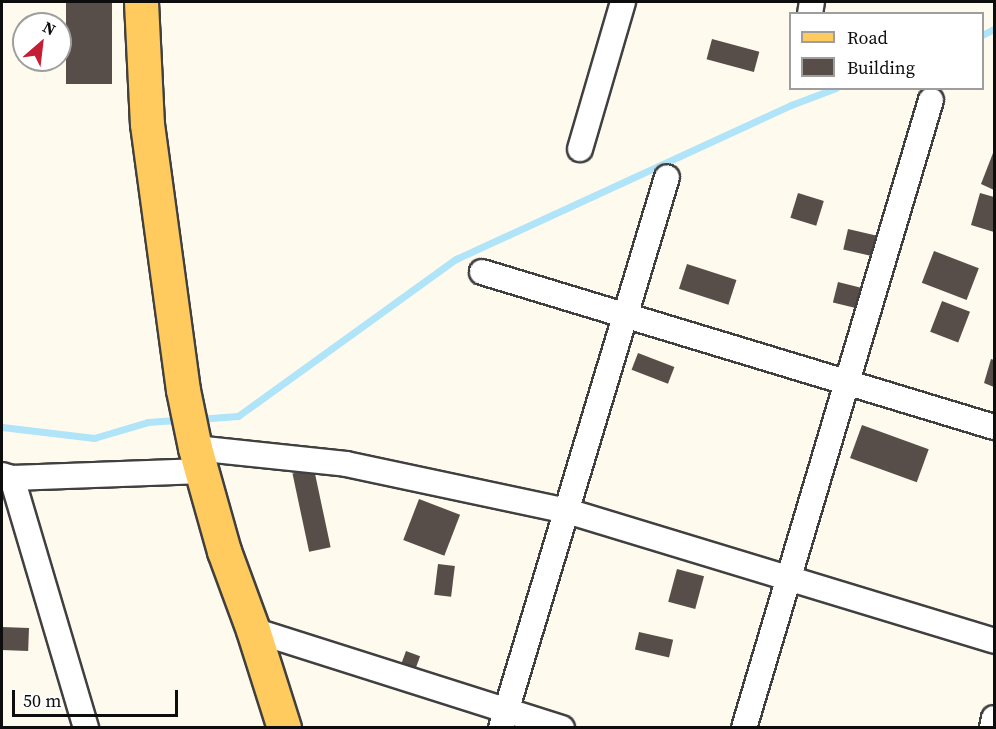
<!DOCTYPE html>
<style>
body{margin:0}
#map{position:relative;width:996px;height:729px;overflow:hidden;background:#fffaee;font-family:"Source Serif 4",serif}
div>[style]{position:absolute}
.stream>*{height:7px;margin:-3.5px;padding:0 3.5px;transform-origin:3.5px;border-radius:3.5px;background:#afe4f9}
.building>*{inset:0;background:#574d49;transform-origin:0 0}
.roads{filter:drop-shadow(2px 0 #404040) drop-shadow(-2px 0 #404040) drop-shadow(0 2px #404040) drop-shadow(0 -2px #404040)}
.street>*{height:24px;margin:-12px;padding:0 12px;transform-origin:12px;border-radius:12px;background:#fff}
.primary>*{height:33px;margin:-16.5px;padding:0 16.5px;transform-origin:16.5px;border-radius:16.5px;background:#ffca5e}
span{translate:-50% -50%;white-space:nowrap;text-align:center;line-height:1.15;-webkit-text-stroke:6px #fff;paint-order:stroke}
.frame{position:absolute;inset:0;border:3px solid #0d0d0d;pointer-events:none}
.legend{position:absolute;left:789px;top:12px;width:195px;height:78px;box-sizing:border-box;background:#fff;border:2px solid #9e9e9e;margin:0;padding:8px 10px;list-style:none;font-size:18px;color:#0d0d0d}
.legend li{display:flex;align-items:center;gap:12px;height:30px}
.legend b{width:30px;border:2px solid #9e9e9e}
.north{position:absolute;left:12px;top:12px;width:60px;height:60px;box-sizing:border-box;background:#fff;border:2px solid #9e9e9e;border-radius:50%;rotate:28deg;font-size:16px;font-weight:700;line-height:24px;text-align:center;color:#0d0d0d}
.north::after{content:'';display:block;margin:auto;width:21px;height:27px;background:#c51e34;clip-path:polygon(50% 0,100% 100%,50% 72%,0 100%)}
.scale{position:absolute;left:12px;top:690px;width:166px;height:27px;box-sizing:border-box;border:3px solid #0d0d0d;border-top:0;padding-left:8px;font-size:18px;line-height:21px;white-space:nowrap;color:#0d0d0d;-webkit-text-stroke:4px #fff;paint-order:stroke}
</style>
<div id="map">
<div class="stream">
<i style="left:982px;top:35px;width:13px;rotate:-27deg"></i>
<i style="left:197px;top:419px;width:41px;rotate:-4.2deg"></i>
<i style="left:238px;top:416px;width:269px;rotate:-35.8deg"></i>
<i style="left:456px;top:259px;width:369px;rotate:-24.7deg"></i>
<i style="left:791px;top:105px;width:48px;rotate:-20.7deg"></i>
<i style="left:2px;top:427px;width:93px;rotate:6.8deg"></i>
<i style="left:94px;top:438px;width:56px;rotate:-16.5deg"></i>
<i style="left:148px;top:422px;width:31px;rotate:-4deg"></i>
</div>
<div class="building">
<i style="left:66px;top:2px;width:46px;height:82px"></i>
<i style="left:712px;top:39px;width:49px;height:21px;rotate:15deg"></i>
<i style="clip-path:polygon(993px 153px,994px 154px,994px 190px,981px 184px)"></i>
<i style="left:798px;top:193px;width:27px;height:26px;rotate:17deg"></i>
<i style="clip-path:polygon(980px 193px,994px 197px,994px 232px,971px 225px)"></i>
<i style="left:848px;top:229px;width:32px;height:21px;rotate:13deg"></i>
<i style="left:934px;top:251px;width:48px;height:34px;rotate:21deg"></i>
<i style="left:687px;top:264px;width:52px;height:26px;rotate:18deg"></i>
<i style="left:838px;top:282px;width:33px;height:21px;rotate:14deg"></i>
<i style="left:942px;top:301px;width:30px;height:33px;rotate:21deg"></i>
<i style="left:638px;top:353px;width:39px;height:18px;rotate:21deg"></i>
<i style="clip-path:polygon(991px 359px,994px 360px,994px 387px,984px 383px)"></i>
<i style="left:862px;top:425px;width:71px;height:35px;rotate:20deg"></i>
<i style="left:314px;top:469px;width:80px;height:22px;rotate:78deg"></i>
<i style="left:419px;top:499px;width:44px;height:44px;rotate:21deg"></i>
<i style="left:438px;top:564px;width:17px;height:31px;rotate:7deg"></i>
<i style="left:677px;top:569px;width:28px;height:34px;rotate:15deg"></i>
<i style="left:2px;top:627px;width:27px;height:23px;rotate:2deg"></i>
<i style="left:639px;top:632px;width:35px;height:18px;rotate:13deg"></i>
<i style="left:406px;top:651px;width:15px;height:24px;rotate:20deg"></i>
</div>
<div class="roads">
<div class="street">
<i style="left:810px;top:14px;width:12px;rotate:-81deg"></i>
<i style="left:580px;top:149px;width:153px;rotate:-73.7deg"></i>
<i style="left:482px;top:272px;width:535px;rotate:16.84deg"></i>
<i style="left:195px;top:448px;width:152px;rotate:6deg"></i>
<i style="left:346px;top:464px;width:226px;rotate:12deg"></i>
<i style="left:567px;top:511px;width:446px;rotate:16.9deg"></i>
<i style="left:2px;top:475px;width:10px;rotate:17deg"></i>
<i style="left:12px;top:478px;width:191px;rotate:-2.1deg"></i>
<i style="left:12px;top:478px;width:261px;rotate:73.5deg"></i>
<i style="left:253px;top:630px;width:324px;rotate:17.6deg"></i>
<i style="left:501px;top:728px;width:575px;rotate:-73.23deg"></i>
<i style="left:744px;top:728px;width:655px;rotate:-73.42deg"></i>
<i style="left:992px;top:728px;width:10px;rotate:-79deg"></i>
</div>
<div class="primary">
<i style="left:141px;top:2px;width:122px;rotate:87.2deg"></i>
<i style="left:147px;top:124px;width:268px;rotate:82.3deg"></i>
<i style="left:183px;top:390px;width:59px;rotate:78.3deg"></i>
<i style="left:195px;top:448px;width:107px;rotate:74.3deg"></i>
<i style="left:224px;top:551px;width:84px;rotate:69.8deg"></i>
<i style="left:253px;top:630px;width:103px;rotate:72.4deg"></i>
</div>
</div>
<div class="frame"></div>
<ul class="legend">
<li><b style="height:8px;background:#ffca5e"></b>Road</li>
<li><b style="height:16px;background:#574d49"></b>Building</li>
</ul>
<div class="north">N</div>
<div class="scale">50 m</div>
</div>
